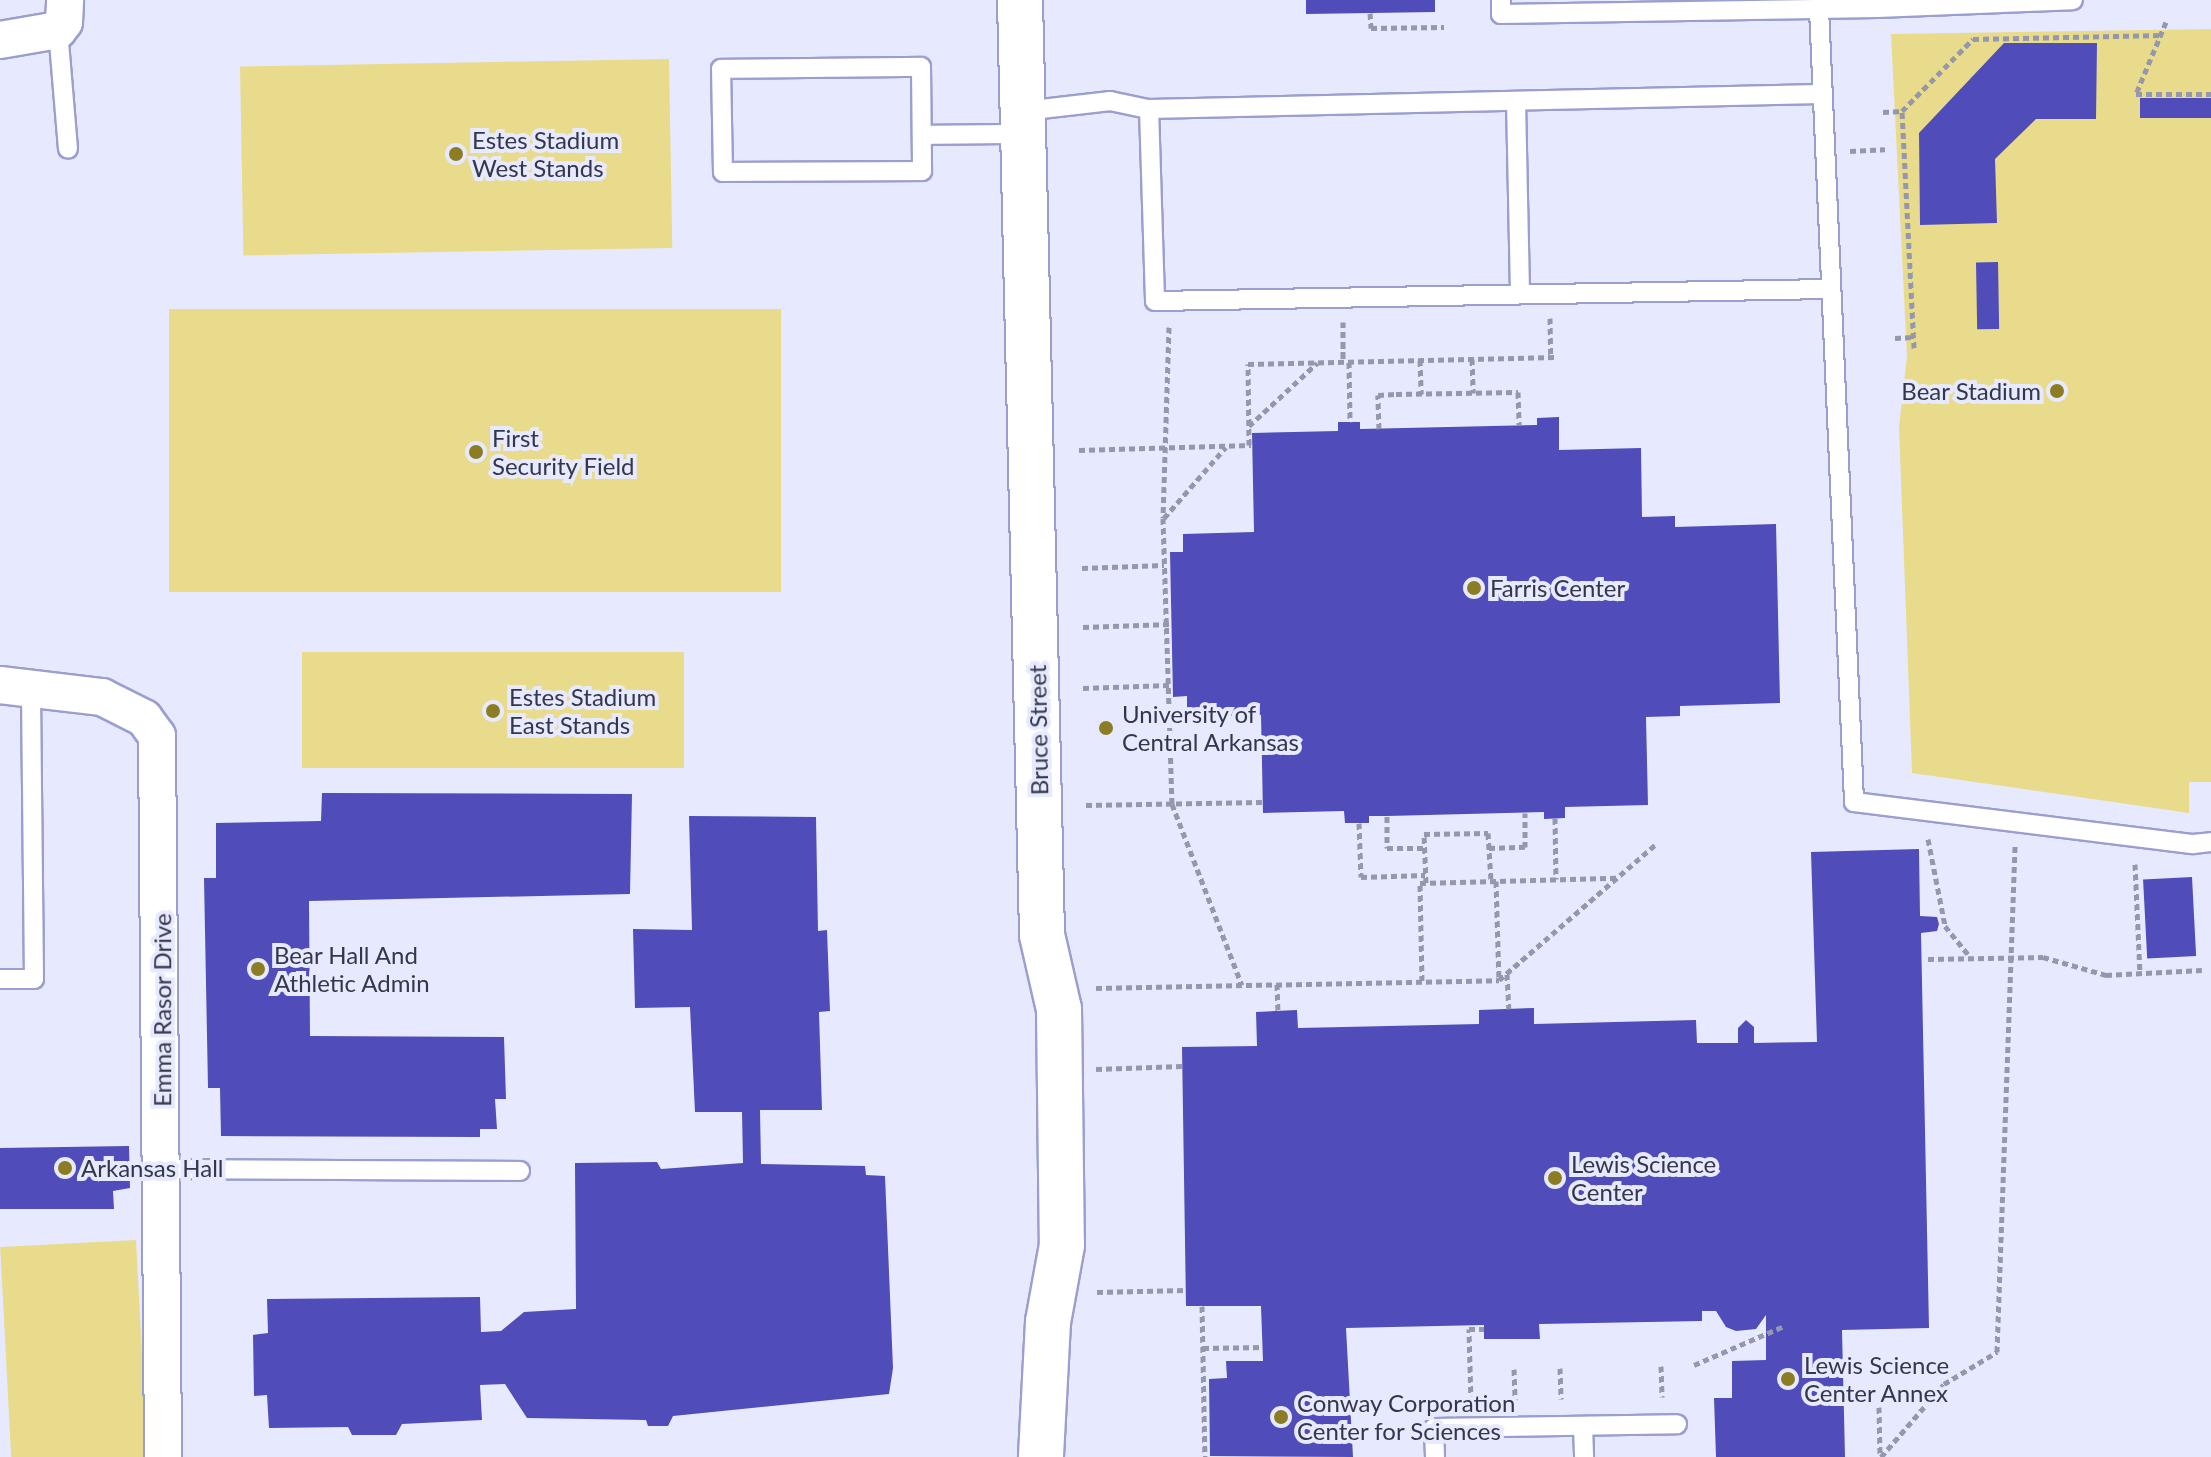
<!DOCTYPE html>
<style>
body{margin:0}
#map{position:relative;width:2211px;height:1457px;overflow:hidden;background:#e7eafe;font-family:Lato,sans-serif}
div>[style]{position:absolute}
.green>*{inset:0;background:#e9db8c;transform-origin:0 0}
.building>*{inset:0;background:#504cb9;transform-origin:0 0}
.path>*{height:5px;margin-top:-2.5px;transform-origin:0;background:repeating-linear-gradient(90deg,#9598ac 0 6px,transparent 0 10px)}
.roads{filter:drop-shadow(2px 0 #9a9fcf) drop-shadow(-2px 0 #9a9fcf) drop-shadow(0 2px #9a9fcf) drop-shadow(0 -2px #9a9fcf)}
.service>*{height:18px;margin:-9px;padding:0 9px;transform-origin:9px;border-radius:9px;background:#fff}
.minor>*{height:36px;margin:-18px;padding:0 18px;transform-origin:18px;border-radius:18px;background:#fff}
.tertiary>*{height:44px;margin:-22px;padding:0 22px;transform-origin:22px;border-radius:22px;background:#fff}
.dots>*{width:22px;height:22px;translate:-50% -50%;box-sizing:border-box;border:4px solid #e7eafe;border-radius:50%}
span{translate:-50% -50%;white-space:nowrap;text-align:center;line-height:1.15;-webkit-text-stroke:8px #e7eafe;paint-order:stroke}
.poi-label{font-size:24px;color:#34364a}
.left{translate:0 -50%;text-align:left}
.right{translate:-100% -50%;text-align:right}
.street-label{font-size:24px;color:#34364a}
</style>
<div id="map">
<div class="green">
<i style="clip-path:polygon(2211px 29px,2211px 782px,2189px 782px,2189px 813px,1912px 773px,1899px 427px,1907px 356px,1891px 34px)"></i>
<i style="left:669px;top:59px;width:189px;height:429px;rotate:89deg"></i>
<i style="left:781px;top:309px;width:283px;height:612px;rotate:90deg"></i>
<i style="left:302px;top:652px;width:382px;height:116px"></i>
<i style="left:136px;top:1240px;width:217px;height:136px;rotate:87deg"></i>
</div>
<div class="building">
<i style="clip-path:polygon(1306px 0,1435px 0,1435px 12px,1306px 14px)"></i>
<i style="clip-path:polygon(2004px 43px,2097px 43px,2096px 119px,2036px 119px,1995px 159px,1997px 223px,1920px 225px,1919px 133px)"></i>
<i style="left:2140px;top:98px;width:71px;height:20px"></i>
<i style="left:1998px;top:262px;width:67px;height:22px;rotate:89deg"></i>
<i style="clip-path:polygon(1559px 417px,1559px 450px,1641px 448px,1642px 517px,1675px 516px,1675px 527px,1776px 524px,1780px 703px,1680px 706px,1680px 716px,1646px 717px,1648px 805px,1565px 807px,1565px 818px,1544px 819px,1544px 812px,1387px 816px,1369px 816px,1369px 823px,1345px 823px,1344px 811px,1263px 813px,1261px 715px,1187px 717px,1187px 696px,1173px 697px,1170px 552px,1183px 552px,1183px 534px,1254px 532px,1252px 433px,1338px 431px,1338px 422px,1360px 422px,1360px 429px,1537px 425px,1537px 418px)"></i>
<i style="clip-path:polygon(322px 793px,632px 794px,630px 894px,309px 901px,310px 1036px,504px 1037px,506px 1099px,495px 1099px,497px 1129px,480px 1129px,480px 1137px,221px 1136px,220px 1088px,208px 1088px,204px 878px,216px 878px,216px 823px,321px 821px)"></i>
<i style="clip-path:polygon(689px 816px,816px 817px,818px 931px,827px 930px,830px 1011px,819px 1012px,822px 1110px,760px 1110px,761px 1164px,865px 1166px,866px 1175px,885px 1176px,893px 1368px,889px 1394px,673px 1416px,668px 1426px,648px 1426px,646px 1420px,527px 1418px,505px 1384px,480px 1385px,482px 1420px,402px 1424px,396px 1435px,352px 1435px,348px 1427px,269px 1428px,267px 1395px,254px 1396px,253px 1335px,268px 1333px,267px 1299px,480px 1297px,481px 1332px,501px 1331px,524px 1312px,576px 1309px,575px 1163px,657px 1162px,661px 1169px,743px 1163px,742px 1112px,695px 1112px,690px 1007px,635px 1008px,633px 929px,692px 930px)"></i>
<i style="clip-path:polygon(1919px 849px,1920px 916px,1937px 917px,1939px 924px,1937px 931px,1921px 933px,1929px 1328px,1842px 1330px,1845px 1457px,1716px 1457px,1714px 1398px,1732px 1398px,1732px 1361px,1766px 1360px,1766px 1315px,1756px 1329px,1736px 1331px,1726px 1327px,1716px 1311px,1702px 1311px,1702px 1321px,1539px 1324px,1540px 1339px,1484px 1339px,1484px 1325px,1346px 1328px,1353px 1457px,1210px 1456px,1209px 1379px,1227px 1378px,1226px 1361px,1263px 1361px,1261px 1306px,1186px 1306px,1182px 1047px,1257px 1046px,1256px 1012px,1297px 1010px,1298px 1028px,1479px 1024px,1479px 1010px,1534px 1008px,1534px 1024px,1696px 1020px,1697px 1043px,1738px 1043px,1738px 1028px,1746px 1020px,1754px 1027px,1754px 1043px,1817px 1042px,1811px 852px)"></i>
<i style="left:2192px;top:877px;width:79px;height:49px;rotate:87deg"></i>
<i style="clip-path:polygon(129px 1146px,130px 1188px,113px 1191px,114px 1209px,0 1209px,0 1148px)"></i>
</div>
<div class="path">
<i style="left:1370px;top:13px;width:15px;rotate:86deg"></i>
<i style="left:1371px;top:28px;width:73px;rotate:-0.8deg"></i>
<i style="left:2166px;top:22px;width:78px;rotate:112.6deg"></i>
<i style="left:2136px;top:94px;width:75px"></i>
<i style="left:1883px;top:112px;width:19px;rotate:-3deg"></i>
<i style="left:1850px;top:151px;width:35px;rotate:-3deg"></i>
<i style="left:1550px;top:318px;width:39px;rotate:89deg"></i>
<i style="left:1343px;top:322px;width:39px;rotate:90deg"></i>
<i style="left:1169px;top:327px;width:191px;rotate:91.8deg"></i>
<i style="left:1163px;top:518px;width:286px;rotate:88.2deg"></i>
<i style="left:1172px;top:804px;width:194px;rotate:68.9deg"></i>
<i style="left:1895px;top:338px;width:18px;rotate:-3deg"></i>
<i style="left:1914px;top:348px;width:237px;rotate:-92.9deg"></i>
<i style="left:1902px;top:111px;width:101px;rotate:-45.4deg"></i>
<i style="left:1973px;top:39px;width:190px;rotate:-1.2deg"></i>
<i style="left:1472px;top:359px;width:34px;rotate:88deg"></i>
<i style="left:1420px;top:360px;width:34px;rotate:88deg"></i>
<i style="left:1349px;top:362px;width:60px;rotate:89deg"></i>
<i style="left:1249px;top:426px;width:93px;rotate:-42.8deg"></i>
<i style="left:1379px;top:429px;width:34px;rotate:-92deg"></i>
<i style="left:1378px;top:395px;width:18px;rotate:-3deg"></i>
<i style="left:1396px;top:394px;width:122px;rotate:-0.9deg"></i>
<i style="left:1518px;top:392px;width:33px;rotate:88deg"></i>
<i style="left:1249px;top:445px;width:81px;rotate:-90.7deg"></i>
<i style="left:1248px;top:364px;width:308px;rotate:-1.3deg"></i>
<i style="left:1079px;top:450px;width:172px;rotate:-1.7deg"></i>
<i style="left:1164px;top:518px;width:94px;rotate:-48.9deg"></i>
<i style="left:1082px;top:568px;width:82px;rotate:-2.1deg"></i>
<i style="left:1083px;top:627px;width:88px;rotate:-2deg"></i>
<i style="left:1083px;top:688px;width:86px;rotate:-2deg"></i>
<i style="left:1086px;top:805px;width:176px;rotate:-1deg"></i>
<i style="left:1387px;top:816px;width:32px;rotate:90deg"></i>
<i style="left:1387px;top:848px;width:38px"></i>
<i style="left:1555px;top:818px;width:61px;rotate:89.1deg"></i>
<i style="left:1359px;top:823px;width:54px;rotate:87.9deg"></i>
<i style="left:1361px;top:877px;width:64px;rotate:-1.8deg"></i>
<i style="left:1928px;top:839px;width:89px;rotate:78.9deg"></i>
<i style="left:1945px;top:926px;width:41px;rotate:50.9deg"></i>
<i style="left:1489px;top:848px;width:36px;rotate:-2deg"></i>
<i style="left:1525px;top:847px;width:34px;rotate:-90deg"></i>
<i style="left:2135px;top:864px;width:110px;rotate:87.4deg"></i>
<i style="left:1496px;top:881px;width:99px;rotate:88.3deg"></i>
<i style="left:1426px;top:883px;width:49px;rotate:-92.3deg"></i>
<i style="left:1424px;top:834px;width:64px;rotate:-0.9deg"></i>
<i style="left:1488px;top:833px;width:48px;rotate:86.4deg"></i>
<i style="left:1928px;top:959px;width:115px;rotate:-1deg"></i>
<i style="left:2043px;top:957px;width:66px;rotate:15.9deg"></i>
<i style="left:2106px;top:975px;width:96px;rotate:-3deg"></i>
<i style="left:1507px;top:974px;width:35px;rotate:87deg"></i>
<i style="left:1422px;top:981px;width:98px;rotate:-91.2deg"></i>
<i style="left:1420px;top:883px;width:197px;rotate:-1.5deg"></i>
<i style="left:1277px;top:984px;width:27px;rotate:88deg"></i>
<i style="left:1096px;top:988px;width:403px;rotate:-1.1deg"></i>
<i style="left:1499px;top:980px;width:208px;rotate:-40.9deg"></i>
<i style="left:1096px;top:1069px;width:86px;rotate:-2deg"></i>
<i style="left:1097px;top:1292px;width:89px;rotate:-1.3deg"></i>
<i style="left:1202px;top:1306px;width:151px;rotate:88.9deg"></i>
<i style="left:1203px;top:1348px;width:60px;rotate:-1deg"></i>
<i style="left:1694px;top:1365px;width:98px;rotate:-23.4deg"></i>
<i style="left:1661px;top:1366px;width:31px;rotate:88deg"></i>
<i style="left:1560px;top:1368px;width:31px;rotate:88deg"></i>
<i style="left:1514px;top:1369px;width:31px;rotate:88deg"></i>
<i style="left:1471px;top:1402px;width:73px;rotate:-91.6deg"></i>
<i style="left:1469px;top:1329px;width:15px"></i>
<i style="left:1879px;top:1407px;width:49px;rotate:88.8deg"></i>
<i style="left:1881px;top:1457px;width:96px;rotate:-49.2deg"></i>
<i style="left:1944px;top:1384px;width:62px;rotate:-31.1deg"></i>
<i style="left:1997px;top:1352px;width:506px;rotate:-87.96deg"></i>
</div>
<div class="roads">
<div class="service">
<i style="left:1501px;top:0;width:14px;rotate:90deg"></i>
<i style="left:1501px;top:14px;width:376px;rotate:-0.9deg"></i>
<i style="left:1877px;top:8px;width:8px;rotate:-90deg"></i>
<i style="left:1877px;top:8px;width:196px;rotate:-2.3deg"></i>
<i style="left:1819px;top:9px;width:794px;rotate:87.47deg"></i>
<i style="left:1854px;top:802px;width:342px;rotate:7.1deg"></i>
<i style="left:2193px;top:844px;width:18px;rotate:-6deg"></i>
<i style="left:58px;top:30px;width:119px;rotate:85.2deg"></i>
<i style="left:921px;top:67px;width:104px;rotate:89.4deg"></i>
<i style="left:922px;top:171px;width:199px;rotate:179.7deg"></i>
<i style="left:723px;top:172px;width:103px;rotate:-91.1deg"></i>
<i style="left:721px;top:69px;width:200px;rotate:-0.6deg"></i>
<i style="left:1516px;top:101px;width:193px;rotate:88.8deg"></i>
<i style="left:1149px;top:109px;width:192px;rotate:88.2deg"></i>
<i style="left:1155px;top:301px;width:675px;rotate:-1.02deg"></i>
<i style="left:1024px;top:111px;width:87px;rotate:-6.6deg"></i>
<i style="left:1110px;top:101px;width:40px;rotate:12deg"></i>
<i style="left:1149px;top:109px;width:672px;rotate:-1.28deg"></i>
<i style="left:922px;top:135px;width:102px;rotate:-0.6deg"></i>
<i style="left:0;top:979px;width:34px"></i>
<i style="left:34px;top:979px;width:294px;rotate:-90.6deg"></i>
<i style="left:163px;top:1169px;width:357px;rotate:0.3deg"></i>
<i style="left:1583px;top:1426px;width:31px;rotate:88deg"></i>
<i style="left:1435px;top:1457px;width:29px;rotate:-92deg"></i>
<i style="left:1434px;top:1428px;width:243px;rotate:-0.9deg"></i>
</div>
<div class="minor">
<i style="left:0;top:40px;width:59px;rotate:-9.8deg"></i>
<i style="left:58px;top:30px;width:10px;rotate:-53deg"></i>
<i style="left:64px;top:22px;width:22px;rotate:-87deg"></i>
<i style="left:0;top:685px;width:103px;rotate:6.7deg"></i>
<i style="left:102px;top:697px;width:47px;rotate:26.6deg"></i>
<i style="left:144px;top:718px;width:22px;rotate:54deg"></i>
<i style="left:157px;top:736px;width:721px;rotate:89.52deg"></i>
</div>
<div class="tertiary">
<i style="left:1020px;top:0;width:935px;rotate:88.65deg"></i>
<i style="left:1042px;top:935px;width:76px;rotate:77.1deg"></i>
<i style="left:1059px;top:1009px;width:236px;rotate:89.3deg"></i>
<i style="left:1062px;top:1245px;width:78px;rotate:100.3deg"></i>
<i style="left:1048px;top:1322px;width:135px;rotate:93deg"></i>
</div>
</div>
<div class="dots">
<i style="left:456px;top:154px;background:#8c7d24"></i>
<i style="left:2057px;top:391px;background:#8c7d24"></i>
<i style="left:476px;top:452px;background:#8c7d24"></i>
<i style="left:1474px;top:588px;background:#8c7d24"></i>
<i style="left:493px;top:711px;background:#8c7d24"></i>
<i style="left:1106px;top:728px;background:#8c7d24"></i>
<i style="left:258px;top:969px;background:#8c7d24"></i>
<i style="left:65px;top:1168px;background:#8c7d24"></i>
<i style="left:1555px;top:1178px;background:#8c7d24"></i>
<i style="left:1788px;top:1379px;background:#8c7d24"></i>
<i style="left:1281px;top:1417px;background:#8c7d24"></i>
</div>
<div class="poi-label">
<span class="left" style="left:472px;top:154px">Estes Stadium<br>West Stands</span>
<span class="right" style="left:2041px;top:391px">Bear Stadium</span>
<span class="left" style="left:492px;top:452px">First<br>Security Field</span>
<span class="left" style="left:1490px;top:588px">Farris Center</span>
<span class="left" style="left:509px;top:711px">Estes Stadium<br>East Stands</span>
<span class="left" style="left:1122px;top:728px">University of<br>Central Arkansas</span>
<span class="left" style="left:274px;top:969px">Bear Hall And<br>Athletic Admin</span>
<span class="left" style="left:1571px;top:1178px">Lewis Science<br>Center</span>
<span class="left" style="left:81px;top:1168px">Arkansas Hall</span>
<span class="left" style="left:1804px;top:1379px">Lewis Science<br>Center Annex</span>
<span class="left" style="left:1297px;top:1417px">Conway Corporation<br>Center for Sciences</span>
</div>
<div class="street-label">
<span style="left:1038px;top:730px;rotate:-91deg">Bruce Street</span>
<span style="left:162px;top:1010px;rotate:-90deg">Emma Rasor Drive</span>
</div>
</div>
